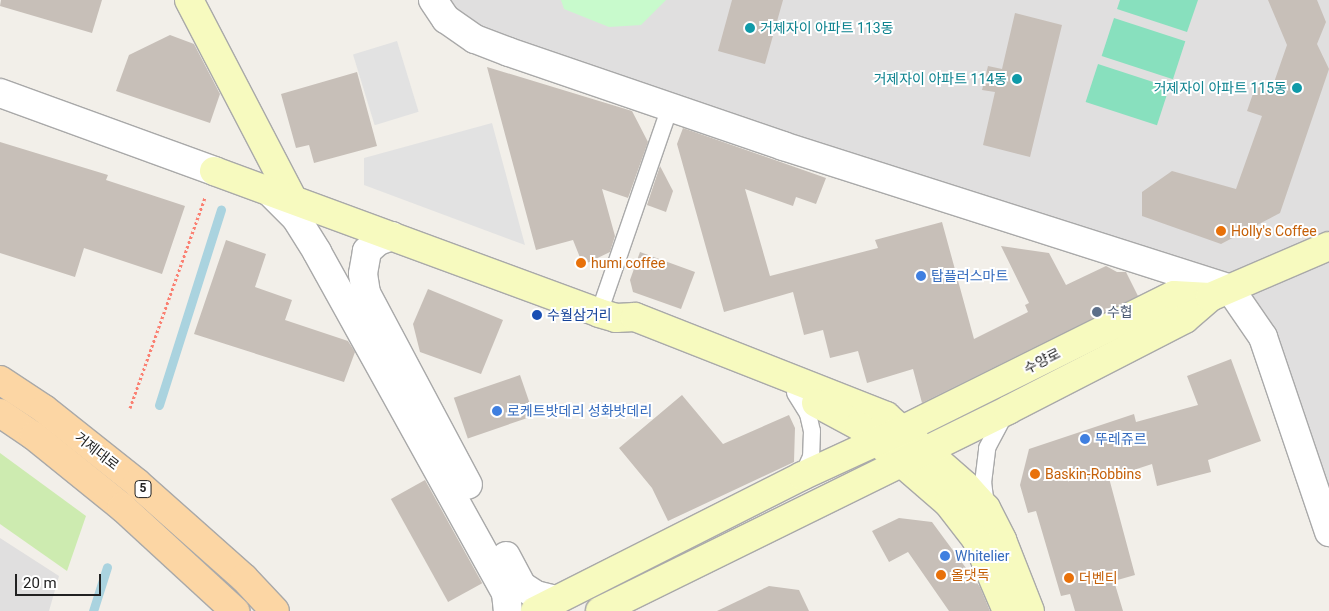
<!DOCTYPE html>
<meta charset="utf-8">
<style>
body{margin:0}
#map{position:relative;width:1329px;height:611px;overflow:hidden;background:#f2efe9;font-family:Roboto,"Noto Sans KR",sans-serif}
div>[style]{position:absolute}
.residential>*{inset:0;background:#e0dfdf}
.grass>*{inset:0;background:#cdebb0}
.park>*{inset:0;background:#c8facc}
.pitch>*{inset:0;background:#88e0be;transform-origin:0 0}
.parking>*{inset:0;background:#e2e2e2;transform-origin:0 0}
.stream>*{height:9px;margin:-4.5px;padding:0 4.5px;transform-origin:4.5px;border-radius:4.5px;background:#aad3df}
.building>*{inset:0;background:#c7bfb8;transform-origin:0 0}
.path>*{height:3px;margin-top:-1.5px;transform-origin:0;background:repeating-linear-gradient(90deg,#fa8072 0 2.5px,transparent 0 5px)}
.roads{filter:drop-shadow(1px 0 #a9a9a9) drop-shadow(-1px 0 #a9a9a9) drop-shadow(0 1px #a9a9a9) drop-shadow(0 -1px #a9a9a9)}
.lane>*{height:16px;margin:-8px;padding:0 8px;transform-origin:8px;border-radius:8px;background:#fff}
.street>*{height:28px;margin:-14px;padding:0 14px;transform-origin:14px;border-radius:14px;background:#fff}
.secondary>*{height:28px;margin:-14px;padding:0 14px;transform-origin:14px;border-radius:14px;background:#f7fabf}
.primary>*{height:28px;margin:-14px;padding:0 14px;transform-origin:14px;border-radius:14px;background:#fcd6a4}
.dots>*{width:14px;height:14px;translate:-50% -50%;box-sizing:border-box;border:2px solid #fff;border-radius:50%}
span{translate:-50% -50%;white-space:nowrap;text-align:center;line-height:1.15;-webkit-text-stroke:4px #fff;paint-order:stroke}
.shield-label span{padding:1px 4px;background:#fff;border:1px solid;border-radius:4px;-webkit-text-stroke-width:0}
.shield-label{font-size:12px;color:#222;font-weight:700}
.culture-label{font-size:14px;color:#0d838f}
.left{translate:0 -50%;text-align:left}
.right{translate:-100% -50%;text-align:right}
.food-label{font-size:14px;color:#c56008}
.shop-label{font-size:14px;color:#366cbe}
.service-label{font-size:14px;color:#4e5e75}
.transit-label{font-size:14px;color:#164399}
.street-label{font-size:14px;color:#222}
.scale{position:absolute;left:15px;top:574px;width:86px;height:22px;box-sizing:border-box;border:2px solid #222;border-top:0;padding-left:6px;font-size:15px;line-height:18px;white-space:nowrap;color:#222;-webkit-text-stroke:4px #fff;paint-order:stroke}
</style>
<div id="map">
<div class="residential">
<i style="clip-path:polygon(433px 0,1329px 0,1329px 532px,1230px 289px,509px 52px)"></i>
<i style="clip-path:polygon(0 538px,59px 576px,49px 611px,0 611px)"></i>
</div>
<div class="grass">
<i style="clip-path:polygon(0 453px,86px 516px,67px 571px,0 524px)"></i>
</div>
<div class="park">
<i style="clip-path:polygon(561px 0,666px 0,641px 25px,609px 27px,564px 9px)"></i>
</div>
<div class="pitch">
<i style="clip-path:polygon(1120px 0,1198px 0,1187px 32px,1117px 9px)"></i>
<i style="left:1114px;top:18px;width:75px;height:40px;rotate:18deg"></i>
<i style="left:1098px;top:64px;width:75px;height:40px;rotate:18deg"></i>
</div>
<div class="parking">
<i style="left:397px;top:41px;width:74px;height:46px;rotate:73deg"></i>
<i style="clip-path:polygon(492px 123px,525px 245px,364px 185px,364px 158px)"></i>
</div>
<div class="stream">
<i style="left:159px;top:405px;width:205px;rotate:-72.4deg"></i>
<i style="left:93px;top:611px;width:46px;rotate:-72.3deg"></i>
</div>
<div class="building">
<i style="clip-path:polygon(1px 0,102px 0,92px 33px,0 6px)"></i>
<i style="clip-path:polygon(732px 0,783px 0,765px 64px,718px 51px)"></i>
<i style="clip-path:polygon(1268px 0,1317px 0,1326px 22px,1317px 44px,1329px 69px,1280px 213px,1221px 244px,1142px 216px,1142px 192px,1172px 171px,1236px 189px,1262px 116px,1247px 111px,1256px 85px,1271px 91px,1287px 45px)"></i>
<i style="clip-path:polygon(1015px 13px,1062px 25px,1030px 157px,983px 145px,995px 92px,982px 90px,988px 66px,1002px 69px)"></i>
<i style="clip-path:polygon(170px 35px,194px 44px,220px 94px,210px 123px,116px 91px,129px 55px)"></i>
<i style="clip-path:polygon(487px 67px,632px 111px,648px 142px,628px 198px,602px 189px,615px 236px,610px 252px,583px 265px,573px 240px,536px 250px)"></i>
<i style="clip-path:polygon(357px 72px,377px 146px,314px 163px,309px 145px,296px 148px,281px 94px)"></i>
<i style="clip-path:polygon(683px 128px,826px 178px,816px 204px,796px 197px,793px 206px,745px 189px,770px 276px,878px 248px,875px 240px,942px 222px,974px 339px,1028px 312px,1025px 305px,1029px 303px,1001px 246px,1049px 253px,1066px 285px,1106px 266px,1117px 272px,1126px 272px,1138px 296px,922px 403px,913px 369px,867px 383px,858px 351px,830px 358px,823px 330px,804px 335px,793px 292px,724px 312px,677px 144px)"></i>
<i style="clip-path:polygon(0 142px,108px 175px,106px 180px,185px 206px,162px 274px,84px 248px,75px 277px,0 253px)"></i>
<i style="clip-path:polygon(660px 166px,673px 191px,666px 212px,647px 205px)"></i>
<i style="clip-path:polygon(226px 240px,266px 254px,255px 287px,292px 300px,285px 320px,348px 341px,355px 352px,344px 382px,194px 334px)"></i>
<i style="clip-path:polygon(640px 252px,695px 272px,681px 309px,633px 292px,630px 280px)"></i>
<i style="clip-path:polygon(428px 289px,503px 320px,481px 374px,420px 352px,413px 324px)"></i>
<i style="clip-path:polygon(1231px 359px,1261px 441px,1208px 460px,1211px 472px,1157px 486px,1152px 464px,1109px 478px,1135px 575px,1114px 581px,1123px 611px,1075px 611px,1070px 594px,1061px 596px,1036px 511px,1028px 513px,1020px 485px,1029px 449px,1134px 414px,1136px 422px,1198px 405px,1187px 376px)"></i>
<i style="left:520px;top:375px;width:43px;height:70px;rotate:71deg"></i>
<i style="clip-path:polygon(682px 395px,723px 444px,789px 415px,795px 428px,794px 462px,668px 521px,652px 488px,619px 448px)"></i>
<i style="left:425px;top:480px;width:118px;height:39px;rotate:61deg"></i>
<i style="clip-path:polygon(899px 518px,932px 522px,980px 587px,990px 611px,949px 611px,908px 552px,889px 562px,872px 531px)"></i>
<i style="clip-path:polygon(769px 586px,799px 590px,809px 611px,717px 611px)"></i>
</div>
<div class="path">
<i style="left:130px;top:408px;width:224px;rotate:-70.4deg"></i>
</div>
<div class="roads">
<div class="lane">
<i style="left:599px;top:313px;width:218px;rotate:-71deg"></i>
<i style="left:795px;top:393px;width:25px;rotate:58deg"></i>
<i style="left:808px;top:414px;width:17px;rotate:77deg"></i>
<i style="left:812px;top:431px;width:26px;rotate:92deg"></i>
<i style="left:811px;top:457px;width:21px;rotate:115deg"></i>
<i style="left:986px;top:506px;width:23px;rotate:-97deg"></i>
<i style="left:983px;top:483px;width:35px;rotate:-83deg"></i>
<i style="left:987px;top:448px;width:36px;rotate:-62deg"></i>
</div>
<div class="street">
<i style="left:433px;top:0;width:23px;rotate:56deg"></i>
<i style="left:446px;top:19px;width:35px;rotate:35deg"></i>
<i style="left:475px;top:39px;width:36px;rotate:21deg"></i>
<i style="left:509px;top:52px;width:290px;rotate:18.9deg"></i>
<i style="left:783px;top:146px;width:469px;rotate:17.7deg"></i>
<i style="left:1230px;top:289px;width:58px;rotate:55.5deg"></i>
<i style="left:1263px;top:337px;width:206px;rotate:71.3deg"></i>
<i style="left:0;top:93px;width:228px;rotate:20deg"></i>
<i style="left:268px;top:190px;width:40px;rotate:45deg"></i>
<i style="left:296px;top:218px;width:40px;rotate:58deg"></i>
<i style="left:317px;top:252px;width:390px;rotate:61deg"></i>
<i style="left:506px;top:593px;width:18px;rotate:84deg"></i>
<i style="left:392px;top:236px;width:15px;rotate:160deg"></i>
<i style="left:378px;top:241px;width:15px;rotate:138deg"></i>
<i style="left:367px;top:251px;width:23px;rotate:100deg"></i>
<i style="left:363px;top:274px;width:19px;rotate:81deg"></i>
<i style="left:366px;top:293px;width:217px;rotate:62deg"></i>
<i style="left:506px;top:556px;width:34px;rotate:62deg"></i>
<i style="left:522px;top:586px;width:17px;rotate:33deg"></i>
<i style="left:536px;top:595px;width:21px;rotate:14deg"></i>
</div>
<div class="secondary">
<i style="left:189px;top:0;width:223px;rotate:62.5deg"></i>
<i style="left:214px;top:171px;width:410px;rotate:20.2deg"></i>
<i style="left:599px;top:313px;width:18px;rotate:16deg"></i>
<i style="left:616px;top:318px;width:19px;rotate:-3deg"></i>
<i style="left:635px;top:317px;width:270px;rotate:21.5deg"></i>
<i style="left:886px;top:416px;width:106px;rotate:41.2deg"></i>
<i style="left:966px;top:486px;width:30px;rotate:48deg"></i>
<i style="left:986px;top:508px;width:36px;rotate:63deg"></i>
<i style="left:1002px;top:540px;width:76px;rotate:68.5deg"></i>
<i style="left:816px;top:403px;width:49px;rotate:28.1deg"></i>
<i style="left:859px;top:426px;width:118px;rotate:40.9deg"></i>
<i style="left:948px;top:503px;width:46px;rotate:52.1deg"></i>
<i style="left:976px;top:539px;width:78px;rotate:66.7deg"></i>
<i style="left:535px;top:611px;width:299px;rotate:-26.8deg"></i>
<i style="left:802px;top:476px;width:112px;rotate:-24.7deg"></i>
<i style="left:904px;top:429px;width:301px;rotate:-26.4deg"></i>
<i style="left:1174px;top:295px;width:36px;rotate:3deg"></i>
<i style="left:600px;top:611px;width:455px;rotate:-26.2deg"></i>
<i style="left:1008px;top:410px;width:199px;rotate:-27.2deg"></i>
<i style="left:1185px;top:319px;width:33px;rotate:-41deg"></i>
<i style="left:1210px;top:297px;width:129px;rotate:-23.2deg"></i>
</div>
<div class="primary">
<i style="left:0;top:380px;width:53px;rotate:33.4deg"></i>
<i style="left:44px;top:409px;width:119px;rotate:38.5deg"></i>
<i style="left:137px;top:483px;width:143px;rotate:41.6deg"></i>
<i style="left:244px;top:578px;width:45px;rotate:46.8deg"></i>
<i style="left:0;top:413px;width:41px;rotate:34.1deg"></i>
<i style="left:34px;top:436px;width:113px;rotate:38.9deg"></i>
<i style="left:122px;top:507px;width:154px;rotate:42.6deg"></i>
</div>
</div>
<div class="dots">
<i style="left:750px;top:28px;background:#0f9aa8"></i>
<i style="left:1017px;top:79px;background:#0f9aa8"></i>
<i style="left:1297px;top:88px;background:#0f9aa8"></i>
<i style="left:1221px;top:231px;background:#e8710a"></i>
<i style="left:581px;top:263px;background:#e8710a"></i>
<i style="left:921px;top:276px;background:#3f7fe0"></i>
<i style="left:1097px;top:312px;background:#5c6f8a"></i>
<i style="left:537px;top:315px;background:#1a4fb4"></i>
<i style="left:497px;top:411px;background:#3f7fe0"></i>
<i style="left:1085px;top:439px;background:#3f7fe0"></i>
<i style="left:1035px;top:474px;background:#e8710a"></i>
<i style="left:945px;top:556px;background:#3f7fe0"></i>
<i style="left:941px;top:575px;background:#e8710a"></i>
<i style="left:1069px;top:578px;background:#e8710a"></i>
</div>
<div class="shield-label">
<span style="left:143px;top:489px">5</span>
</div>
<div class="culture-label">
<span class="left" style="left:760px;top:28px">거제자이 아파트 113동</span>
<span class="right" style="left:1007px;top:79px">거제자이 아파트 114동</span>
<span class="right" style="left:1287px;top:88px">거제자이 아파트 115동</span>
</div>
<div class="food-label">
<span class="left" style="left:1231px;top:231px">Holly's Coffee</span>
<span class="left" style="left:591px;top:263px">humi coffee</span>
<span class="left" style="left:1045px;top:474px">Baskin-Robbins</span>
<span class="left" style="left:951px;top:575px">올댓독</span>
<span class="left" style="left:1079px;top:578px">더벤티</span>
</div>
<div class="shop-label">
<span class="left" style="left:931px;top:276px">탑플러스마트</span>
<span class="left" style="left:507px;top:411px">로케트밧데리 성화밧데리</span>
<span class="left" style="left:1095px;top:439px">뚜레쥬르</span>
<span class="left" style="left:955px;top:556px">Whitelier</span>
</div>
<div class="service-label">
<span class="left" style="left:1107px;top:312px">수협</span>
</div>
<div class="transit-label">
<span class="left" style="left:547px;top:315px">수월삼거리</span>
</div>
<div class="street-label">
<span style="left:1042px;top:361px;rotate:-27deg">수양로</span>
<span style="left:97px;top:451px;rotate:38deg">거제대로</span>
</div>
<div class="scale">20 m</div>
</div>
